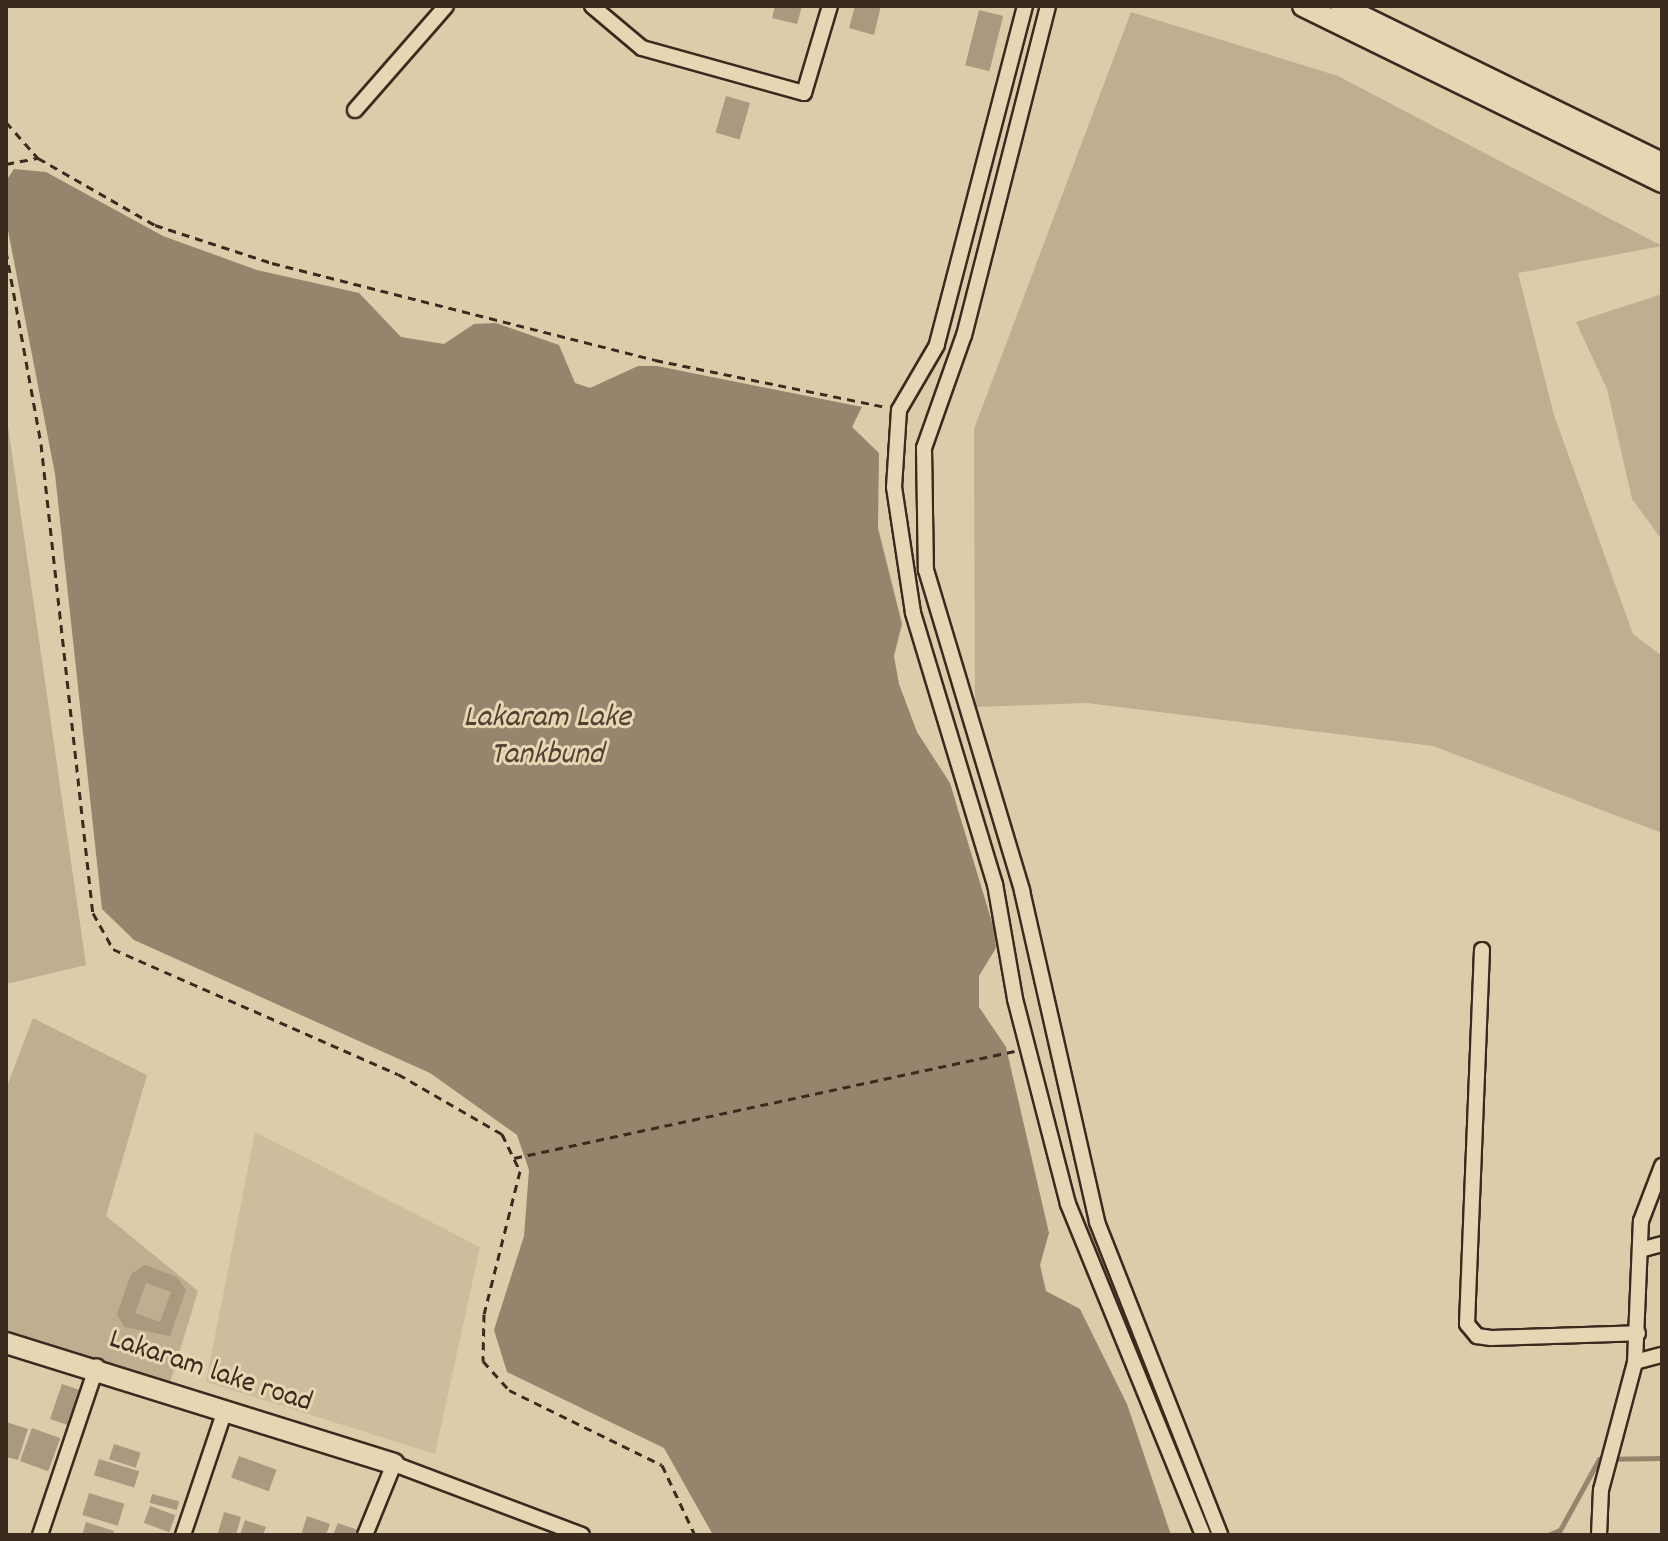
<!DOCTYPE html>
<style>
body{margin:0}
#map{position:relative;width:1668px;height:1541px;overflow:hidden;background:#dca;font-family:Dekko,sans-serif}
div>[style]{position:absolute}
.built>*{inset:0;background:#cebd9d}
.green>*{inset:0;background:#bfae90}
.water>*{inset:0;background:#96856c}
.stream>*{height:5px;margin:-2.5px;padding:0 2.5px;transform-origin:2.5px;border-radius:2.5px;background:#96856c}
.building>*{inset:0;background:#aa997f;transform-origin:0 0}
.path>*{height:3px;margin-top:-1.5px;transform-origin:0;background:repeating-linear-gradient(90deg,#3b2a1e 0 8px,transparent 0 14px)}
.roads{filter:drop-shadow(2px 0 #3b2a1e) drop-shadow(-2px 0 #3b2a1e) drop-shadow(0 2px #3b2a1e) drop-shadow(0 -2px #3b2a1e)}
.street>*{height:14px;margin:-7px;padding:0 7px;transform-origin:7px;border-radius:7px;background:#e7d6b3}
.secondary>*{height:20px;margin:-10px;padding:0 10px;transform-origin:10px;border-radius:10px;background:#e7d6b3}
span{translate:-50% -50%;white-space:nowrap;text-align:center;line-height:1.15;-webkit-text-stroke:6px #e7d6b3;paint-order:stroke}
.street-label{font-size:30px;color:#3b2a1e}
.water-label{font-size:32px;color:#524132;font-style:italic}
.frame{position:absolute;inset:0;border:8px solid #3b2a1e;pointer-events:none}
</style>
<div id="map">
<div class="built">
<i style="clip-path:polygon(255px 1132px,480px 1247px,435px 1454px,206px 1382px)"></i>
</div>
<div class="green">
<i style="clip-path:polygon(1131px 12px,1338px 76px,1662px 246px,1518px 273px,1554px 415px,1633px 634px,1662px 656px,1662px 833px,1433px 746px,1087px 703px,975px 707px,974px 429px)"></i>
<i style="clip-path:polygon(1662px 294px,1662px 540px,1632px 499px,1607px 389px,1576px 322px)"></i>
<i style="clip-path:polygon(6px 412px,86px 965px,6px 984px)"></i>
<i style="clip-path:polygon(33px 1018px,147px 1075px,106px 1216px,198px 1291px,170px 1383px,6px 1339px,6px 1089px)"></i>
</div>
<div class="water">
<i style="clip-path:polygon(14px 169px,46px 172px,163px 236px,257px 270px,359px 293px,401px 337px,444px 344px,474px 324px,496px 323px,559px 345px,575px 383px,590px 388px,638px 366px,657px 366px,862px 407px,852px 427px,879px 453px,878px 528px,902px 624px,894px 656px,899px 684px,917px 732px,950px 783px,994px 929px,996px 948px,979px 976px,979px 1007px,1006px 1047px,1049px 1233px,1040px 1265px,1046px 1291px,1080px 1309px,1127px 1404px,1171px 1535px,713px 1535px,664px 1448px,507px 1372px,494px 1330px,524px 1236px,529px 1170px,517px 1135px,430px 1073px,134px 940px,102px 909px,55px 474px,6px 220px,6px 181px)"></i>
</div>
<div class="stream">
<i style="left:1548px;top:1535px;width:13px;rotate:-23deg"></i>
<i style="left:1560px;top:1530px;width:81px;rotate:-61.2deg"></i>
<i style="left:1599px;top:1459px;width:63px;rotate:-0.9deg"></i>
</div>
<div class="building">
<i style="clip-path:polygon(775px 6px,802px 6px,797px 24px,772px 18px)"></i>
<i style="clip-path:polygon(855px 6px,881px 6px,874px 35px,849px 28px)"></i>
<i style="left:979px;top:10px;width:25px;height:57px;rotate:14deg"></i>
<i style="left:726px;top:96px;width:25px;height:38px;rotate:16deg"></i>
<i style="clip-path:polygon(evenodd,145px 1265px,177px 1277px,186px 1290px,170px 1336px,124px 1327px,117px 1314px,131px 1274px,145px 1265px,146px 1283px,171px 1292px,160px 1322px,135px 1313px,146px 1283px)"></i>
<i style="left:62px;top:1384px;width:24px;height:37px;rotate:19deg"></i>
<i style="clip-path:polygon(6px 1422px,28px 1429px,18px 1460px,6px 1457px)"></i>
<i style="left:32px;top:1428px;width:30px;height:35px;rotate:20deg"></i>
<i style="left:114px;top:1444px;width:28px;height:16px;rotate:18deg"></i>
<i style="left:239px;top:1456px;width:40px;height:23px;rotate:20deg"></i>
<i style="left:99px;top:1459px;width:42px;height:17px;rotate:17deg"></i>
<i style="left:89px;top:1493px;width:37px;height:23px;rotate:17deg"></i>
<i style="left:152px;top:1494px;width:28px;height:9px;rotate:15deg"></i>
<i style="left:150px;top:1506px;width:27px;height:18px;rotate:20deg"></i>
<i style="clip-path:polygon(224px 1512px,241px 1517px,236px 1535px,218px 1533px)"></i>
<i style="clip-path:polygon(307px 1516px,330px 1524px,326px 1535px,301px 1535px)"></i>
<i style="clip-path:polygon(245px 1520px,266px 1527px,263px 1535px,240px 1535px)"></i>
<i style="clip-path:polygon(86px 1522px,114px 1531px,112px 1535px,82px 1535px)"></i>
<i style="clip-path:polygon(338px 1523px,358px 1530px,356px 1535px,333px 1535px)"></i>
</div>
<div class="path">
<i style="left:6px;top:122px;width:48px;rotate:48.4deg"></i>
<i style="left:6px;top:164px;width:33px;rotate:-11deg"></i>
<i style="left:38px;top:158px;width:135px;rotate:29.8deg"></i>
<i style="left:155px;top:225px;width:123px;rotate:18deg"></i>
<i style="left:272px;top:263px;width:395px;rotate:14.2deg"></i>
<i style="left:655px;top:360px;width:235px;rotate:11.5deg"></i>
<i style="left:6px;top:251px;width:196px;rotate:79.7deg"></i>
<i style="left:41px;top:444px;width:472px;rotate:83.7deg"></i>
<i style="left:93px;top:913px;width:41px;rotate:60.9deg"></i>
<i style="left:113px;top:949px;width:311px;rotate:23.7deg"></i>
<i style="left:398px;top:1074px;width:120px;rotate:30deg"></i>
<i style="left:502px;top:1134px;width:41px;rotate:64.1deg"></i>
<i style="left:520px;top:1171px;width:147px;rotate:104.1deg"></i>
<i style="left:484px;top:1314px;width:47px;rotate:91.2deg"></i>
<i style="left:483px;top:1361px;width:39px;rotate:48deg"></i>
<i style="left:509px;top:1390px;width:170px;rotate:26.1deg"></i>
<i style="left:662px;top:1465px;width:77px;rotate:64.8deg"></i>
<i style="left:514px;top:1158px;width:512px;rotate:-12.06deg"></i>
</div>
<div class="roads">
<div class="street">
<i style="left:592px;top:6px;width:65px;rotate:40deg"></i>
<i style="left:642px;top:48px;width:168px;rotate:15.5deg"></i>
<i style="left:804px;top:93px;width:91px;rotate:-73.4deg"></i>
<i style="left:1025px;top:6px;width:350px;rotate:104.6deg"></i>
<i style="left:937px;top:345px;width:75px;rotate:120.3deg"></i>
<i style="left:899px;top:410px;width:77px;rotate:93.7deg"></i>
<i style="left:894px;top:487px;width:127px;rotate:81.4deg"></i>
<i style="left:913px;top:613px;width:283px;rotate:73.2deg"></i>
<i style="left:995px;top:884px;width:117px;rotate:80.1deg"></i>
<i style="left:1015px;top:999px;width:212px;rotate:75.5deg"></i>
<i style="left:1068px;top:1204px;width:357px;rotate:67.8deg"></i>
<i style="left:1048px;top:6px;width:340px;rotate:104.3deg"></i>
<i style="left:964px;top:335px;width:120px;rotate:109.5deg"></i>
<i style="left:924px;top:448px;width:122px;rotate:89.1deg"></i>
<i style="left:926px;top:570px;width:335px;rotate:73.3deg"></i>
<i style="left:1022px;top:891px;width:339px;rotate:77.2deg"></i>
<i style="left:1097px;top:1222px;width:336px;rotate:68.5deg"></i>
<i style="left:355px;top:110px;width:138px;rotate:-48.8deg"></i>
<i style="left:1482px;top:950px;width:374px;rotate:92.3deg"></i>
<i style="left:1467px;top:1324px;width:16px;rotate:50deg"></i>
<i style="left:1477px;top:1336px;width:14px;rotate:8deg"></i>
<i style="left:1491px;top:1338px;width:147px;rotate:-1.9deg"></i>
<i style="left:1640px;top:1250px;width:23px;rotate:-15deg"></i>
<i style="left:1635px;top:1362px;width:28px;rotate:-15deg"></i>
<i style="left:40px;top:1535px;width:178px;rotate:-71.4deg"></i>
<i style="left:183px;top:1535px;width:132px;rotate:-71.4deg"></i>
<i style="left:365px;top:1535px;width:77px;rotate:-67.8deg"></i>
<i style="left:394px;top:1464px;width:201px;rotate:20.7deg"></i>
<i style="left:1599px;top:1535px;width:45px;rotate:-87.5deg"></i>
<i style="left:1601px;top:1490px;width:132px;rotate:-75.1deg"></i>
<i style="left:1635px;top:1362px;width:141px;rotate:-87.6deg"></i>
<i style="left:1641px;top:1221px;width:59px;rotate:-69.1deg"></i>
</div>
<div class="secondary">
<i style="left:1303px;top:6px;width:400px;rotate:26.1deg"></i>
<i style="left:1341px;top:6px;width:357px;rotate:26.1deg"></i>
<i style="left:6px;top:1343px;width:406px;rotate:17.3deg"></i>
</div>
</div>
<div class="street-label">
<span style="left:210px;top:1373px;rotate:18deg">Lakaram lake road</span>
</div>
<div class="water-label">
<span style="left:547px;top:738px">Lakaram Lake<br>Tankbund</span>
</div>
<div class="frame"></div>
</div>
